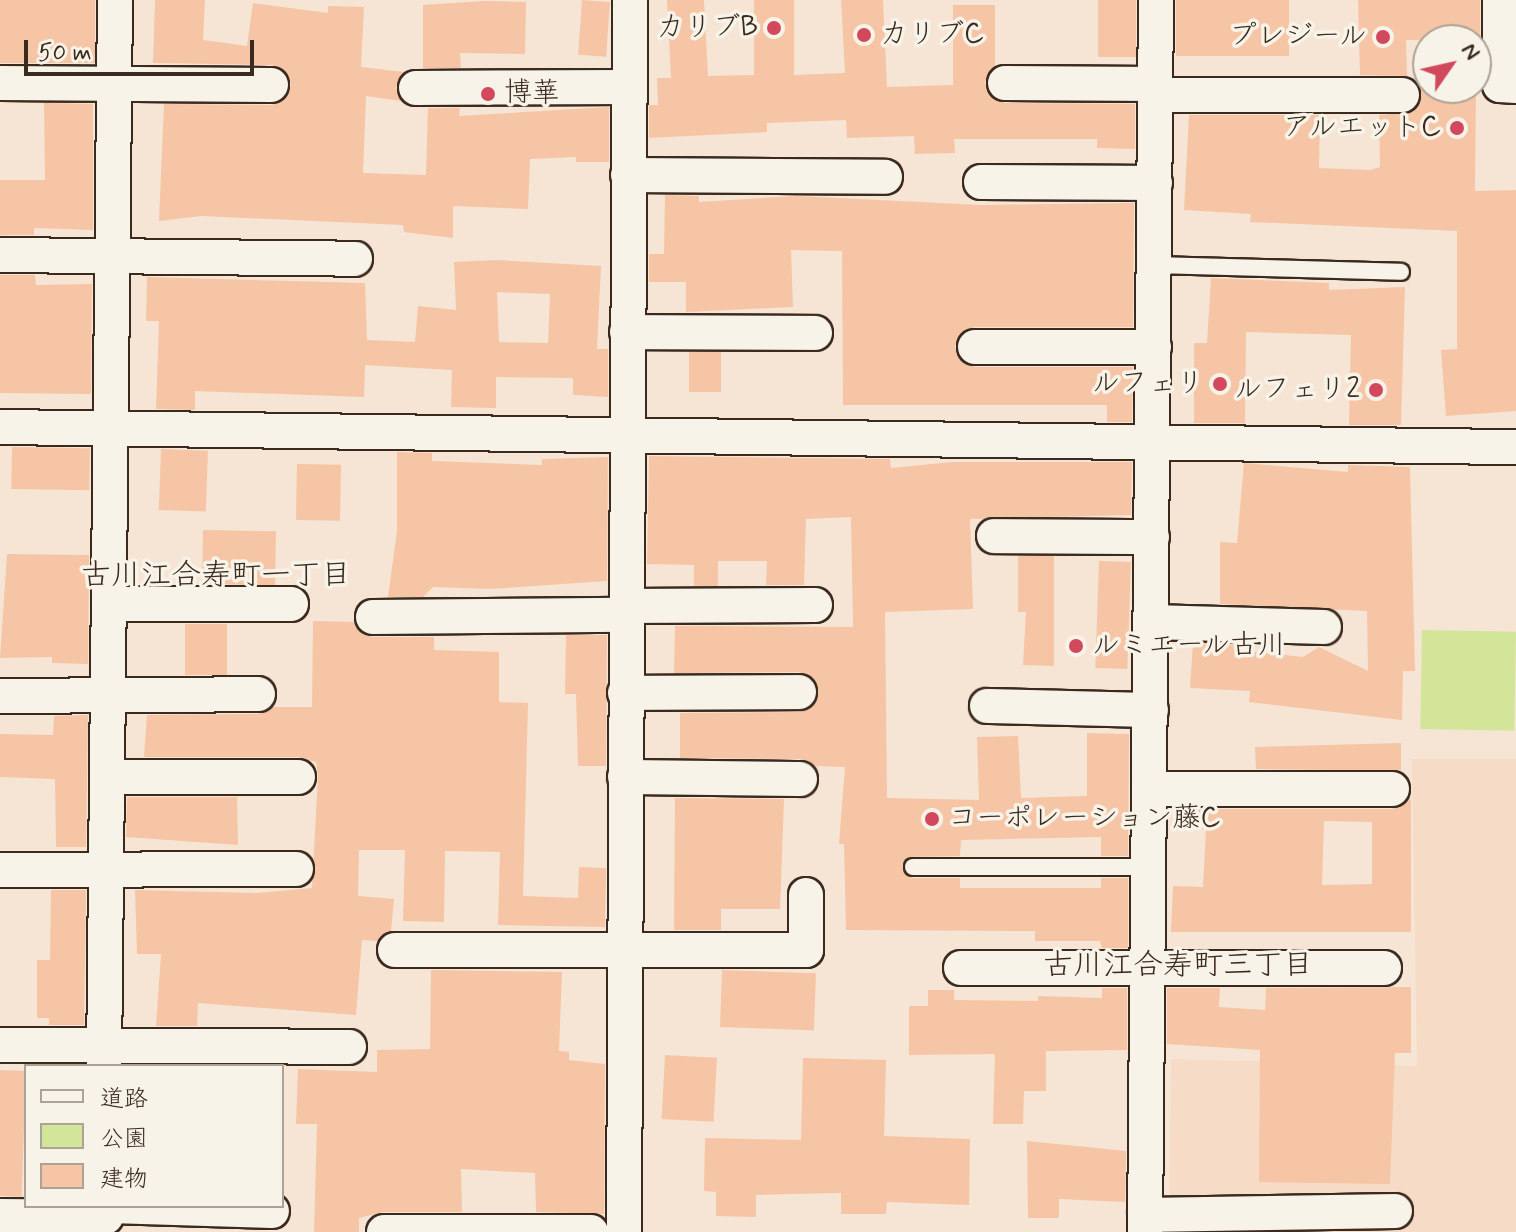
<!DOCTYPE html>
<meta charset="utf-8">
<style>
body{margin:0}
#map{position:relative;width:1516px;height:1232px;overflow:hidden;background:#f6e5d4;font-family:Mynerve,"Klee One",sans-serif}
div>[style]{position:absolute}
.built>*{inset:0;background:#f6dbc6}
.green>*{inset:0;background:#d2e599;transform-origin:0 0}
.building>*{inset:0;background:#f5c5a5;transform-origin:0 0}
.roads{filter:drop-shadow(2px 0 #3b2a1e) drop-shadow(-2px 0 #3b2a1e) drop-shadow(0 2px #3b2a1e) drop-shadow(0 -2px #3b2a1e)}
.lane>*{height:16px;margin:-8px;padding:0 8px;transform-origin:8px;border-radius:8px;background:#f7f3e8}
.street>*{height:34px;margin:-17px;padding:0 17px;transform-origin:17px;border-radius:17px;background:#f7f3e8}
.dots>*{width:22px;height:22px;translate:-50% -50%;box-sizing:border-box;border:4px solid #f7f3e8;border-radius:50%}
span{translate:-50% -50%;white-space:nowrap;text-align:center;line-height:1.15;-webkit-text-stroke:7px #f7f3e8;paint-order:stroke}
.poi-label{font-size:28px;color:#3b2a1e}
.right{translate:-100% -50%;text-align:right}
.left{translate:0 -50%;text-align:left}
.neighbourhood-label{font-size:30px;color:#3b2a1e}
.legend{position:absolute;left:24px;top:1064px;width:260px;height:144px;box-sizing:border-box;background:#f7f3e8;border:2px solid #aca397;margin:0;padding:10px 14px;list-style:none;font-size:24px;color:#3b2a1e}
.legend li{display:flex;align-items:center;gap:16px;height:40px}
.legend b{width:40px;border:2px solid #aca397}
.north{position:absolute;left:1412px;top:24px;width:80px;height:80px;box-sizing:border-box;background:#f7f3e8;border:2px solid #aca397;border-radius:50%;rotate:56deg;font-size:22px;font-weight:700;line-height:32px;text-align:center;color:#3b2a1e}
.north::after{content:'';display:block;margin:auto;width:28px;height:36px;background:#d1495b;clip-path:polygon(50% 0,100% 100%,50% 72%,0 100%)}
.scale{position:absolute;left:24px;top:40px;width:230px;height:36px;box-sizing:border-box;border:4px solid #3b2a1e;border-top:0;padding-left:10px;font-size:24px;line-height:28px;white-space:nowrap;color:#3b2a1e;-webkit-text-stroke:6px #f7f3e8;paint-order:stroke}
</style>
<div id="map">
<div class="built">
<i style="clip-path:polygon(1412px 759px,1516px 759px,1516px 1232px,1169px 1232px,1171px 1059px,1417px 1066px)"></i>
</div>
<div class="green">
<i style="left:1422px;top:630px;width:94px;height:99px;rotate:1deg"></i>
</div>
<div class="building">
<i style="left:0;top:0;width:95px;height:63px"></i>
<i style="clip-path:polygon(155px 0,205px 0,203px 40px,247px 46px,253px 3px,328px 13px,328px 6px,364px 7px,361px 67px,404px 72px,396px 87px,401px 101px,366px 96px,363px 173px,426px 175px,428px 108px,460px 108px,459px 116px,609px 107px,609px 162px,576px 162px,576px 157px,530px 159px,528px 209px,453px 206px,453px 238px,404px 232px,403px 225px,202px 216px,159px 221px,164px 104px,272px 105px,288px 96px,291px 84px,288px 74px,272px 65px,153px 63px)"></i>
<i style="left:582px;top:0;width:28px;height:55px;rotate:4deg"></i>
<i style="clip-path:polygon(667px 0,704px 0,708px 76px,754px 75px,754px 0,794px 0,794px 75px,845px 73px,841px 0,883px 0,887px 87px,953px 85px,953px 5px,995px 5px,995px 66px,985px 82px,988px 94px,1005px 103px,1135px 104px,1135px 149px,1097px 148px,1097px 139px,954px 139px,955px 153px,915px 154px,914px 136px,847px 138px,846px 120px,767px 123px,767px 132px,649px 138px,649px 105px,658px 105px,657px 78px,671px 78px)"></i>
<i style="left:1098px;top:0;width:38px;height:57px"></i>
<i style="left:1176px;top:0;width:113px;height:56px"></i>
<i style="clip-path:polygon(1358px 0,1480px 0,1480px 40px,1406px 40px,1407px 76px,1360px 75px)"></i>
<i style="clip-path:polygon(484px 1px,526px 2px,525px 54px,460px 53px,461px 68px,423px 68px,423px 5px)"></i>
<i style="clip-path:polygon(1420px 88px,1476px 88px,1475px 191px,1516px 190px,1516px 411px,1446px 416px,1441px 350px,1457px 349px,1457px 231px,1250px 222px,1251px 214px,1184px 210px,1189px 115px,1320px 115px,1319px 168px,1370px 170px,1380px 167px,1379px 115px,1413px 112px,1420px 104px)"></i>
<i style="clip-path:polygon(44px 103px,93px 104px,93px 230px,34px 228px,34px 235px,0 235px,0 180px,45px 180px)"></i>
<i style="clip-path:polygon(665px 195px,699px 196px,699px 202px,796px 196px,981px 205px,1134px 203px,1133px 327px,975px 327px,964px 330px,955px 346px,958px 358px,975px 367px,1133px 367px,1132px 422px,1107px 422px,1107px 405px,843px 405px,842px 251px,791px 250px,793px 307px,686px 312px,686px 282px,649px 282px,649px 254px,664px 254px)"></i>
<i style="clip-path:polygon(evenodd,497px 260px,601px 266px,597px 349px,608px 349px,608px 397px,573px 395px,573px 378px,496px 377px,496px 408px,451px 407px,452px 370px,365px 365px,364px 397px,195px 391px,195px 410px,156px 409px,159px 321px,146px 321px,147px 277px,365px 283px,367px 340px,415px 342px,418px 306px,456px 310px,454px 262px,497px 260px,497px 292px,550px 294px,548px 343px,499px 342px,497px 292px)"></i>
<i style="clip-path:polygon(0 275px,35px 275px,36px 285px,92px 284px,91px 394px,0 393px)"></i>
<i style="clip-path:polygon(1211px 278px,1329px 283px,1329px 290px,1405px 287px,1401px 425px,1349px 425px,1351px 335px,1246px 332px,1245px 423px,1194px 423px,1194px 343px,1207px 343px)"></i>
<i style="left:689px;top:352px;width:32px;height:40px"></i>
<i style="left:12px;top:447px;width:78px;height:42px;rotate:1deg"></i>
<i style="left:161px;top:449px;width:47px;height:61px;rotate:2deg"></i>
<i style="clip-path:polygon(397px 452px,432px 453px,432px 461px,542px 465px,542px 459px,608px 457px,607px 581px,490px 589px,433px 587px,423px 597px,388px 597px,397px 531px)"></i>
<i style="clip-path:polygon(649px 456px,890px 459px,891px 468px,952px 462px,1132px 462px,1131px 515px,970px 519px,973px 609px,885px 612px,887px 798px,979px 800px,977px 737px,1018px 736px,1021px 798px,1087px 796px,1087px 733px,1129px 734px,1128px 856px,1101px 856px,1101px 837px,961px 840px,960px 856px,908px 857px,904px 873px,913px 878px,960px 878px,960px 888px,1101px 888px,1101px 878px,1128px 878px,1128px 948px,1102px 948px,1100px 941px,1035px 941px,1035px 931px,846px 930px,844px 844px,839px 844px,845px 767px,815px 766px,800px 759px,680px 758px,680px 713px,800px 712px,817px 701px,816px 681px,799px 672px,674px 673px,675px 626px,853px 627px,851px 517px,806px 519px,804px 585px,766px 585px,767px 561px,718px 561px,718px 586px,694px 586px,694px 565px,647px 564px)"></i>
<i style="clip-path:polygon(1244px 463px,1348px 472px,1348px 465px,1410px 467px,1415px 671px,1403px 671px,1402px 720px,1249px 702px,1250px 691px,1190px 688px,1193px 643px,1246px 645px,1245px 651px,1303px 657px,1319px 647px,1368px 671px,1367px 611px,1220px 604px,1220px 542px,1237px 543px)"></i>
<i style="left:297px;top:464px;width:44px;height:56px;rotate:1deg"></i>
<i style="left:203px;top:530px;width:73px;height:54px;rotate:1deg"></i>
<i style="clip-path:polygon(7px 554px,89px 555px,88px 664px,52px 663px,52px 657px,0 658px)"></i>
<i style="clip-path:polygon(1018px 556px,1054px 556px,1054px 666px,1023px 665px,1026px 612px,1018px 612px)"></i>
<i style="left:1099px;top:561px;width:32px;height:107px;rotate:2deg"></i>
<i style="clip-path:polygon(313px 621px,354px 622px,363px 634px,373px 637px,434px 637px,434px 650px,499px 652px,499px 702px,528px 703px,523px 896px,578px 898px,579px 867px,606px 868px,605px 927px,498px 925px,500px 852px,445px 851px,444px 922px,403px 921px,405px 850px,359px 850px,358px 896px,394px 899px,391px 931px,377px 941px,362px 940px,356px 1015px,198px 1003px,197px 1026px,156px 1026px,161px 954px,137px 954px,135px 890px,256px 893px,312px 888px,318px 776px,316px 762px,298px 757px,144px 757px,147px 715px,258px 714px,272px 707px,312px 707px)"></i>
<i style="left:185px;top:624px;width:42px;height:51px"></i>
<i style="clip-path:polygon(566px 635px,607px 635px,606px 766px,578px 766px,576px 694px,565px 694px)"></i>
<i style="clip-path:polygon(88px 715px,86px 847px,56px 847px,55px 779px,0 777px,0 734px,53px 735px,54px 716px)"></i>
<i style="clip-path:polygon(1401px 743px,1401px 771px,1256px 769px,1255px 747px)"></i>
<i style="clip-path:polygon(127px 797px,237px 797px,238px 845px,126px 837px)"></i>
<i style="clip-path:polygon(675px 798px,784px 799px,780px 909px,721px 909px,721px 930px,674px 930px)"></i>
<i style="clip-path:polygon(evenodd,1411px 799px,1411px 932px,1171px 932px,1173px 886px,1203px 887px,1206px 829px,1176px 827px,1176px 809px,1392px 809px,1411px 799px,1324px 821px,1372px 822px,1372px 884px,1322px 885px,1324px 821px)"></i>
<i style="clip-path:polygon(51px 890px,86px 890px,84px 1025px,49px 1025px,49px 1018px,37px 1018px,37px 960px,50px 960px)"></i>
<i style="clip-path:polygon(431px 970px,562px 972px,559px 1051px,569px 1052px,569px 1060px,605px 1064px,604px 1214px,536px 1212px,535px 1173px,461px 1169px,462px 1212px,383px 1212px,359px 1218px,359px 1232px,314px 1232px,317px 1124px,296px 1124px,298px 1069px,377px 1072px,377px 1050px,430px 1049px)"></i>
<i style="left:722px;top:970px;width:94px;height:57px;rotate:2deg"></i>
<i style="clip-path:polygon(1411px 987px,1411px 1053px,1395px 1053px,1390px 1184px,1259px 1182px,1260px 1050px,1167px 1044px,1167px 988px,1220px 988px,1219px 1007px,1265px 1010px,1266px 988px)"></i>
<i style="clip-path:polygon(1102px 988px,1127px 988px,1127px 1050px,1046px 1051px,1046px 1091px,1024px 1091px,1023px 1124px,993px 1124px,995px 1054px,909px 1055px,909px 1006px,928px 1006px,928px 990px,954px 990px,954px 1000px,1038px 1001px,1038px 996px,1102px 998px)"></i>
<i style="left:665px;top:1055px;width:52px;height:64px;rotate:3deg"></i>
<i style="clip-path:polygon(803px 1058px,886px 1060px,884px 1136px,970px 1139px,969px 1205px,887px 1202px,886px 1214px,841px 1214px,841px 1193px,756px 1195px,756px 1217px,716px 1216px,716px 1192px,704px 1191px,705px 1138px,801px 1140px)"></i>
<i style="left:0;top:1070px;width:26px;height:126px;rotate:2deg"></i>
<i style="clip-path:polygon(1027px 1141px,1126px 1151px,1125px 1202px,1059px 1199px,1059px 1218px,1028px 1218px)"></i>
</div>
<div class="roads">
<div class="lane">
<i style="left:1154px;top:265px;width:247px;rotate:1.6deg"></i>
<i style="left:913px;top:867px;width:236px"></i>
</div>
<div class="street">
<i style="left:1500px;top:0;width:85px;rotate:90deg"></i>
<i style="left:1500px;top:85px;width:16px;rotate:4deg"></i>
<i style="left:0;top:83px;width:271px;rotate:0.4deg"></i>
<i style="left:1005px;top:83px;width:150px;rotate:0.4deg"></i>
<i style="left:416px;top:88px;width:213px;rotate:-0.3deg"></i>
<i style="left:1155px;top:95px;width:247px"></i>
<i style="left:628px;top:175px;width:257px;rotate:0.4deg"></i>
<i style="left:981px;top:182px;width:174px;rotate:0.3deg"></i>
<i style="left:0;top:255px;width:355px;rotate:0.6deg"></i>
<i style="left:627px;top:332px;width:188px;rotate:0.3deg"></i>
<i style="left:975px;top:347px;width:179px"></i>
<i style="left:0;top:427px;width:1516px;rotate:0.76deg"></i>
<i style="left:994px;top:536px;width:158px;rotate:0.4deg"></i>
<i style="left:109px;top:604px;width:182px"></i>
<i style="left:625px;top:606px;width:190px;rotate:-0.3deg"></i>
<i style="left:373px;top:617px;width:252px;rotate:-0.5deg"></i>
<i style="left:1152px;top:622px;width:172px;rotate:1.7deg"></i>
<i style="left:625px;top:693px;width:174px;rotate:-0.3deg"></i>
<i style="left:0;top:696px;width:258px;rotate:-0.4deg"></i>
<i style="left:987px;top:706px;width:164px;rotate:1.4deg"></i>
<i style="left:107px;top:777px;width:191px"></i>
<i style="left:625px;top:777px;width:175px;rotate:0.7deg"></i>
<i style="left:1150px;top:789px;width:242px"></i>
<i style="left:0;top:870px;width:296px;rotate:-0.2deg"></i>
<i style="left:395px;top:950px;width:411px"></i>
<i style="left:806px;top:950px;width:55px;rotate:-90deg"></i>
<i style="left:961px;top:968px;width:423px"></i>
<i style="left:0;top:1045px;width:349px;rotate:0.3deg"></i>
<i style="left:104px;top:1066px;width:1066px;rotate:-89.41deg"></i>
<i style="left:110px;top:1206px;width:162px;rotate:1.8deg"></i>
<i style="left:1145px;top:1215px;width:250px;rotate:-0.9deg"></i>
<i style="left:0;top:1216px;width:106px;rotate:0.5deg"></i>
<i style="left:384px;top:1232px;width:207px"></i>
<i style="left:624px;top:1232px;width:1232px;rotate:-89.72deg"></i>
<i style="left:1145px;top:1232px;width:1232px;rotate:-89.49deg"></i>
</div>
</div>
<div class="dots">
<i style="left:774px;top:28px;background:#d1495b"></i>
<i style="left:864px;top:35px;background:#d1495b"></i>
<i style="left:1383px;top:37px;background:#d1495b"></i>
<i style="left:488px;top:94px;background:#d1495b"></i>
<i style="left:1457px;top:128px;background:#d1495b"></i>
<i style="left:1220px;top:384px;background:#d1495b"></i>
<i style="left:1376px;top:390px;background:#d1495b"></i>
<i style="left:1076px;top:646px;background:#d1495b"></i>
<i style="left:932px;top:819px;background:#d1495b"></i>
</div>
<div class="poi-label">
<span class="right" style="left:758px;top:28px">カリブB</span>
<span class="left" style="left:880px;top:35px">カリブC</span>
<span class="right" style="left:1367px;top:37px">プレジール</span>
<span class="left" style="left:504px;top:94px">博華</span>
<span class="right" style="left:1441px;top:128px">アルエットC</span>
<span class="right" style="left:1204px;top:384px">ルフェリ</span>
<span class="right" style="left:1360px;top:390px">ルフェリ2</span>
<span class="left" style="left:1092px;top:646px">ルミエール古川</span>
<span class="left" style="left:948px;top:819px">コーポレーション藤C</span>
</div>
<div class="neighbourhood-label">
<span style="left:216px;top:576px">古川江合寿町一丁目</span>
<span style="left:1178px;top:966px">古川江合寿町三丁目</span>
</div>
<ul class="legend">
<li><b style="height:10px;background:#f7f3e8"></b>道路</li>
<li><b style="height:22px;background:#d2e599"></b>公園</li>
<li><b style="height:22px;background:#f5c5a5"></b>建物</li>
</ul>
<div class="north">N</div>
<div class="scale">50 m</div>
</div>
